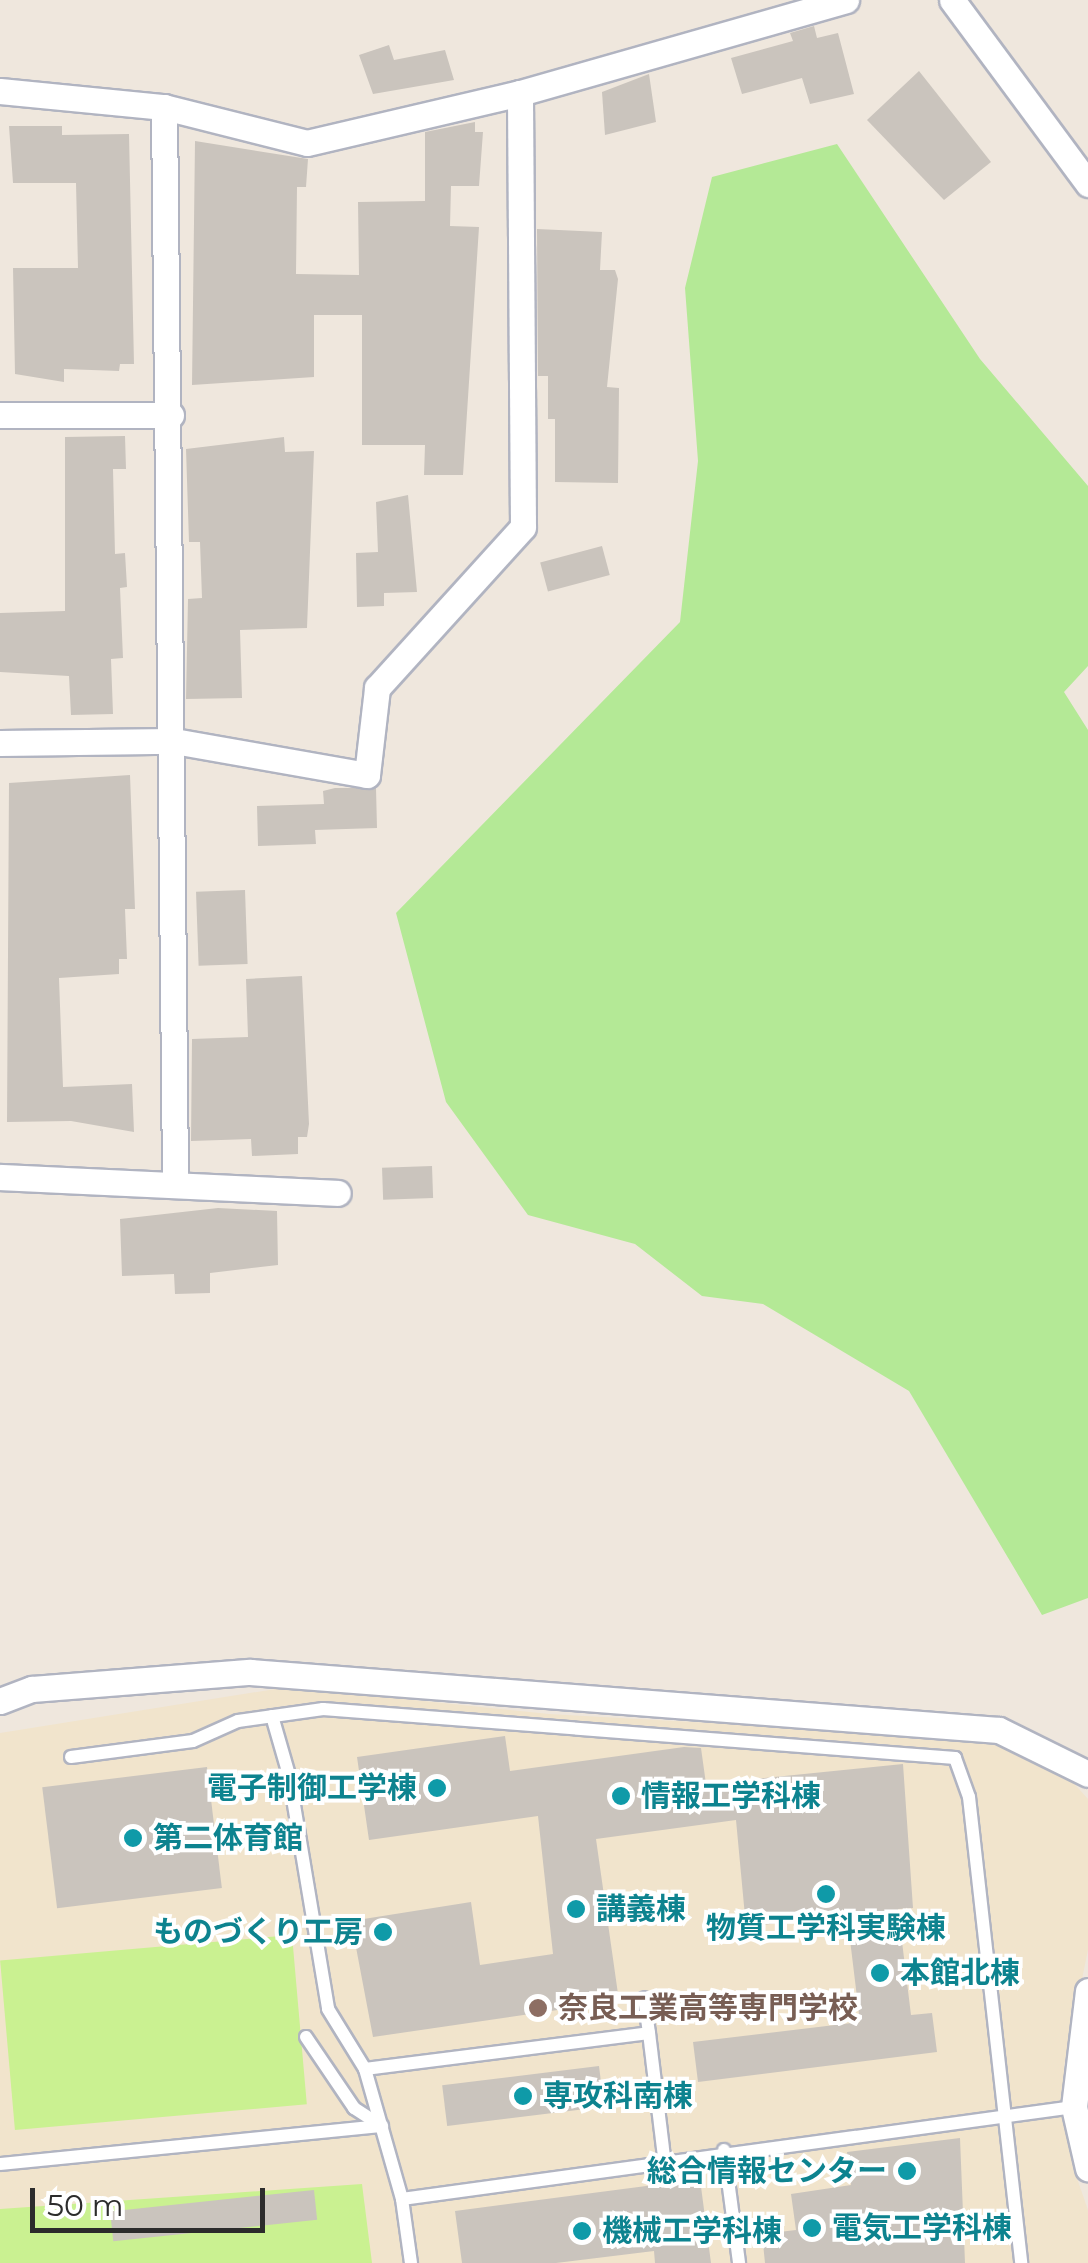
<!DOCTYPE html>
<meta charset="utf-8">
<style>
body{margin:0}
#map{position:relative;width:1088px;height:2263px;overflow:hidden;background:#efe7dd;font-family:Montserrat,"Noto Sans JP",sans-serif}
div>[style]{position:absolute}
.education>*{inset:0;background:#f1e4cc}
.green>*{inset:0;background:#b4e996}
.pitch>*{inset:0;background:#caf191;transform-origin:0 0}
.building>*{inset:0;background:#cac4bd;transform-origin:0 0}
.roads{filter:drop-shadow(2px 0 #b1b4c1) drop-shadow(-2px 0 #b1b4c1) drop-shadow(0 2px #b1b4c1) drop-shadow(0 -2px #b1b4c1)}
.service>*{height:12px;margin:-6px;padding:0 6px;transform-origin:6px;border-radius:6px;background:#fff}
.minor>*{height:25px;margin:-12.5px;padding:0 12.5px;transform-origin:12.5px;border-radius:12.5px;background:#fff}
.dots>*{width:28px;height:28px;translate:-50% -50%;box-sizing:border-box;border:5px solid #fff;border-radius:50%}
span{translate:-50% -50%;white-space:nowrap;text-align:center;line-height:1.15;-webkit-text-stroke:8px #fff;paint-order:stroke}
.culture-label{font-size:30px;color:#0d838f;font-weight:700}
.right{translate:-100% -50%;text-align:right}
.left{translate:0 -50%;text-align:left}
.education-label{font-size:30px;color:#785e54;font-weight:700}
.scale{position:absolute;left:30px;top:2188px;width:235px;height:45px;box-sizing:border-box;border:5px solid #2c2c2c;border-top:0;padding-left:12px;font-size:30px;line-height:35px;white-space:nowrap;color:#2c2c2c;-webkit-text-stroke:8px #fff;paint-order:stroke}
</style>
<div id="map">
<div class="education">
<i style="clip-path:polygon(288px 1687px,549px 1714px,960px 1737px,1023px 1746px,1058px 1766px,1088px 1799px,1088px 1950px,1064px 2066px,1073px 2167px,1088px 2210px,1088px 2263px,0 2263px,0 1733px)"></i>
</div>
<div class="green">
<i style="clip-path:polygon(837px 144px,980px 359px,1088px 486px,1088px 666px,1064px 692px,1088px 730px,1088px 1598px,1042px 1615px,909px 1391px,763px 1304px,702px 1296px,635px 1244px,528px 1215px,446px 1102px,396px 913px,680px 622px,698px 461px,685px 288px,712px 177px)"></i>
</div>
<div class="pitch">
<i style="left:292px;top:1935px;width:170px;height:293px;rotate:85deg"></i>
<i style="clip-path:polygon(362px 2184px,372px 2263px,0 2263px,0 2209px)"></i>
</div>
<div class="building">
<i style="clip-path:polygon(814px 26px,817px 38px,838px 33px,854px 94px,810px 104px,802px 78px,742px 94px,731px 58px,793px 41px,790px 33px)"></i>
<i style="clip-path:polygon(389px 45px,394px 60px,445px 50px,454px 80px,373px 94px,359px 55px)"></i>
<i style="clip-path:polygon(919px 71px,991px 162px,944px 200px,867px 120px)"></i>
<i style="clip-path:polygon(649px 74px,656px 122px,605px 135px,602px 92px)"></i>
<i style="clip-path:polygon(475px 122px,475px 132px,483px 132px,479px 186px,451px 186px,450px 226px,479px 227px,463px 475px,424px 475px,425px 445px,362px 445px,362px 315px,314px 315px,314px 377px,192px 385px,195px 141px,308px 159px,306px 187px,297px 187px,296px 274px,359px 275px,358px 202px,425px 201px,425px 132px)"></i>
<i style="clip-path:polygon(9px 126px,62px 126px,62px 135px,129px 134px,134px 364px,120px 364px,119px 371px,64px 369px,64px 382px,15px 374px,13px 268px,78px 268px,76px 183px,13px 183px)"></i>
<i style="clip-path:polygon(537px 229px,602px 232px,600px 270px,615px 270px,618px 279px,607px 387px,619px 388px,618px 483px,555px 482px,555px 419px,548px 419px,548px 376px,538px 376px)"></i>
<i style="clip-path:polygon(125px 436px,126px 469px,113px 469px,115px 554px,125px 553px,127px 587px,120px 588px,123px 658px,111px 659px,113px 714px,71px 715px,69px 676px,0 672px,0 613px,65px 611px,65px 437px)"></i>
<i style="clip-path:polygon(284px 437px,285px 452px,314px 451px,307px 628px,240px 630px,242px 698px,186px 699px,188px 599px,202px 598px,200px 542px,189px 542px,186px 449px)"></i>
<i style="clip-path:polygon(408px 495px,417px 592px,384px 593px,384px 606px,357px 607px,356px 553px,378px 552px,376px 502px)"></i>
<i style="left:602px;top:546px;width:30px;height:64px;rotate:75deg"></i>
<i style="clip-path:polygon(130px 775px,135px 909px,125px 909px,127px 959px,119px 959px,119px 974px,59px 978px,63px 1087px,132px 1084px,134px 1132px,71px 1121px,7px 1122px,9px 783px)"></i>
<i style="clip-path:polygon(335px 788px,376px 788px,377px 828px,315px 830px,316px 844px,258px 846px,257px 806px,324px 804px,323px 791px)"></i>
<i style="left:245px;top:890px;width:74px;height:49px;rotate:88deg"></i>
<i style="clip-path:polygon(302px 976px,309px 1124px,307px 1137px,298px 1137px,298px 1154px,252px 1156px,251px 1139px,191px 1141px,192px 1039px,248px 1037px,246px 979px)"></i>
<i style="left:432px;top:1166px;width:32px;height:50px;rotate:88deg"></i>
<i style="clip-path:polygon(218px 1208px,277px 1211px,278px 1265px,210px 1273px,210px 1293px,175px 1294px,174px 1274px,122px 1276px,120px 1219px)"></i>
<i style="clip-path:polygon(505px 1736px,510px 1771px,684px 1747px,701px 1748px,706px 1784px,903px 1764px,913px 1908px,898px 1909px,911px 2015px,932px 2013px,937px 2052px,698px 2082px,693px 2042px,860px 2022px,847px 1915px,746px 1927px,736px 1820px,596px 1839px,619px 2001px,373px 2037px,351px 1921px,471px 1902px,480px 1965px,553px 1954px,538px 1816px,369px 1840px,357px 1757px)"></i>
<i style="left:207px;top:1767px;width:122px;height:166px;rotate:83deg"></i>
<i style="left:599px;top:2066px;width:41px;height:158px;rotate:83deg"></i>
<i style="clip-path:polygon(960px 2138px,965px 2263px,765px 2263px,762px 2234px,796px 2230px,791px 2194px,851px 2185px,847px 2152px)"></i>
<i style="clip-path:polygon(700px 2179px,711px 2263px,655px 2263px,654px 2251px,556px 2263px,462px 2263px,455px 2211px)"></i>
<i style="left:314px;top:2190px;width:30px;height:205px;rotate:84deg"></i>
</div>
<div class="roads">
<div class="service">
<i style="left:272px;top:1716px;width:61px;rotate:73.9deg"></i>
<i style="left:289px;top:1775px;width:237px;rotate:80.5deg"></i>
<i style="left:328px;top:2009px;width:70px;rotate:58.3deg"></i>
<i style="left:365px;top:2069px;width:135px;rotate:74.1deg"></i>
<i style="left:402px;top:2199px;width:678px;rotate:-7.8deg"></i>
<i style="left:71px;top:1757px;width:123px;rotate:-7.5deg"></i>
<i style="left:193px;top:1741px;width:49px;rotate:-24deg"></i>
<i style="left:238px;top:1721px;width:86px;rotate:-8deg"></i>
<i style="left:323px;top:1709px;width:634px;rotate:4.43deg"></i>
<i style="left:955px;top:1758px;width:41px;rotate:70.3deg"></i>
<i style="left:969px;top:1797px;width:469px;rotate:83.6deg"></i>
<i style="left:649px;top:2033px;width:125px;rotate:83.1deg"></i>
<i style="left:306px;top:2037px;width:86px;rotate:55.9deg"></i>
<i style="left:354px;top:2108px;width:33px;rotate:33deg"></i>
<i style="left:365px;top:2069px;width:286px;rotate:-7.2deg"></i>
<i style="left:649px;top:2033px;width:35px;rotate:-98deg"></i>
<i style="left:724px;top:2150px;width:114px;rotate:82.4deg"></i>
<i style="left:0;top:2164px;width:384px;rotate:-5.7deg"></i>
<i style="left:402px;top:2199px;width:65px;rotate:82deg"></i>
</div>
<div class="minor">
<i style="left:952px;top:0;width:229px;rotate:53.5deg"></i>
<i style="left:0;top:91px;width:165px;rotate:5.6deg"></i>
<i style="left:164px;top:107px;width:147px;rotate:14.1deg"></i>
<i style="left:307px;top:143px;width:219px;rotate:-13.2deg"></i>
<i style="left:520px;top:93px;width:339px;rotate:-15.9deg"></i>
<i style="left:164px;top:107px;width:1073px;rotate:89.41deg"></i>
<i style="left:0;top:415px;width:171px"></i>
<i style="left:0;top:743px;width:174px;rotate:-0.7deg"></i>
<i style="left:174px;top:741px;width:196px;rotate:10deg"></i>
<i style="left:367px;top:775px;width:88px;rotate:-83.4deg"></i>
<i style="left:377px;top:688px;width:217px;rotate:-47.8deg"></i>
<i style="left:523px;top:527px;width:434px;rotate:-90.4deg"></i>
<i style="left:0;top:1177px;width:338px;rotate:2.7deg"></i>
<i style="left:0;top:1701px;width:34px;rotate:-21deg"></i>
<i style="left:32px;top:1689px;width:219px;rotate:-4.5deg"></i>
<i style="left:250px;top:1672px;width:751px;rotate:4.43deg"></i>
<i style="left:999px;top:1730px;width:99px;rotate:26.3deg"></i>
<i style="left:1088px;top:1991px;width:117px;rotate:96.9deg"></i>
<i style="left:1074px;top:2107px;width:63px;rotate:77.1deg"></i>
</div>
</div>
<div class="dots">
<i style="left:437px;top:1788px;background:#0f9aa8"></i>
<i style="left:621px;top:1796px;background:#0f9aa8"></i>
<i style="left:133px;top:1838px;background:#0f9aa8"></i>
<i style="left:826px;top:1894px;background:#0f9aa8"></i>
<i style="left:576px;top:1909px;background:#0f9aa8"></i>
<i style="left:383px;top:1932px;background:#0f9aa8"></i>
<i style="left:880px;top:1973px;background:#0f9aa8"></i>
<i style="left:538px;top:2008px;background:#8d6e63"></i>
<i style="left:523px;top:2096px;background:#0f9aa8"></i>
<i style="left:907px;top:2171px;background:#0f9aa8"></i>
<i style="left:812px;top:2228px;background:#0f9aa8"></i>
<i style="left:582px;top:2231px;background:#0f9aa8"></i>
</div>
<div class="culture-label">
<span class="right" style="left:417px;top:1788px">電子制御工学棟</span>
<span class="left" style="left:641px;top:1796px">情報工学科棟</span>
<span class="left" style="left:153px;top:1838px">第二体育館</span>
<span class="left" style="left:596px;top:1909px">講義棟</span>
<span style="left:826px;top:1928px">物質工学科実験棟</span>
<span class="right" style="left:363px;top:1932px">ものづくり工房</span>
<span class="left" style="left:900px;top:1973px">本館北棟</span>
<span class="left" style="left:543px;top:2096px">専攻科南棟</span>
<span class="right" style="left:887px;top:2171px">総合情報センター</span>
<span class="left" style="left:832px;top:2228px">電気工学科棟</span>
<span class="left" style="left:602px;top:2231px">機械工学科棟</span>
</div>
<div class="education-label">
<span class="left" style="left:558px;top:2008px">奈良工業高等専門学校</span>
</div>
<div class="scale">50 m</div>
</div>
